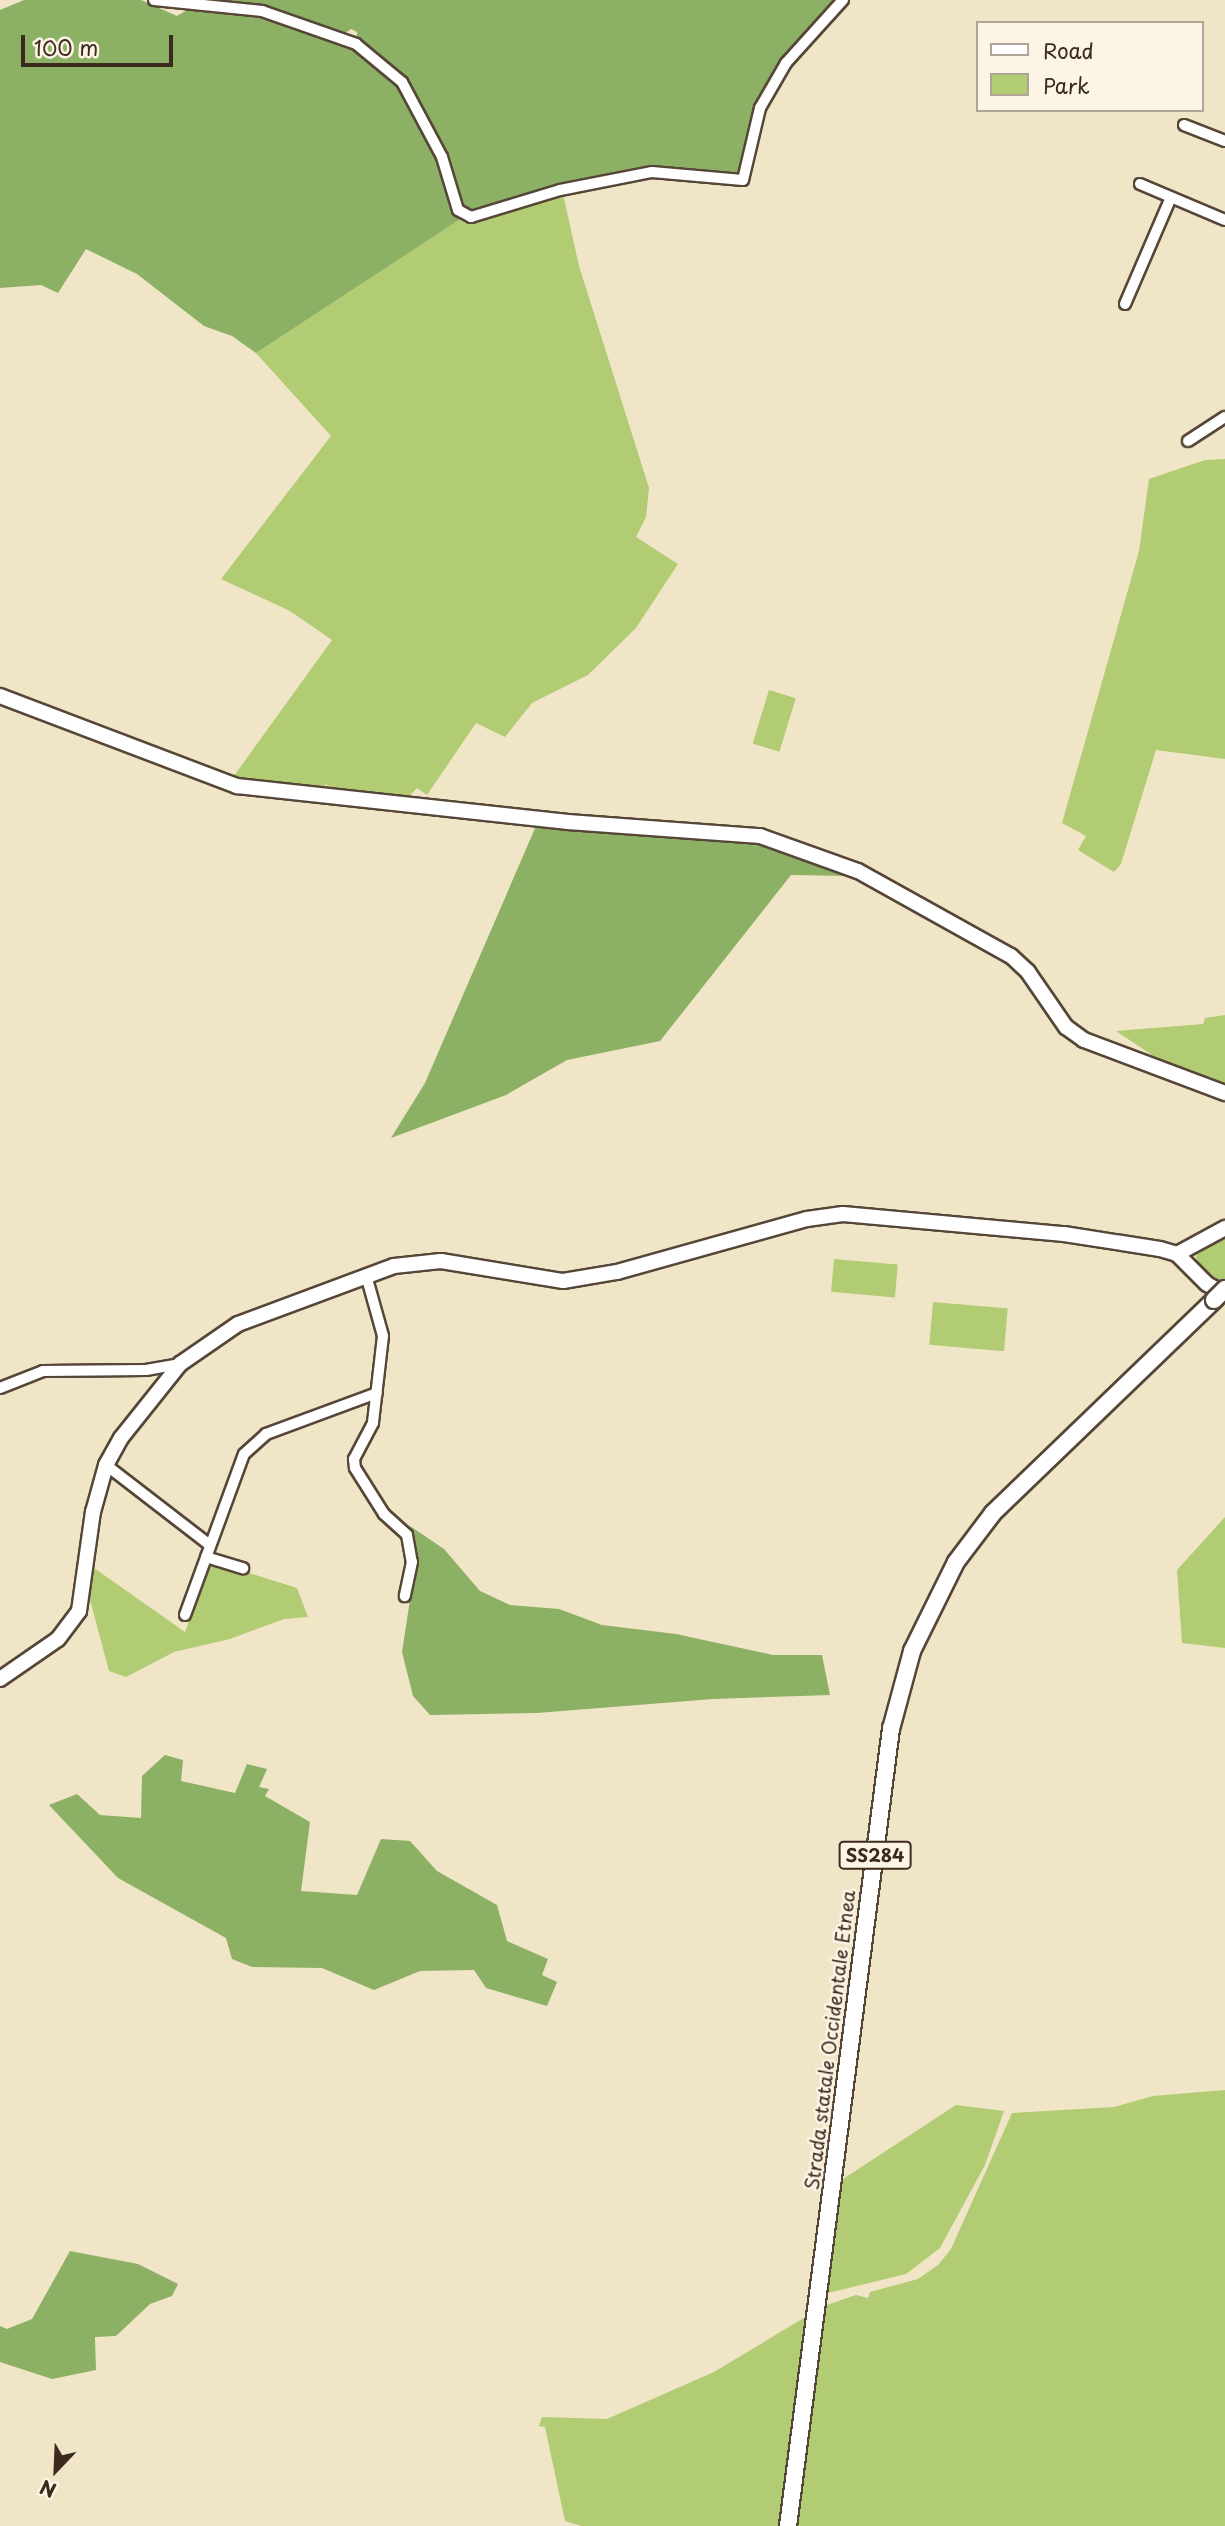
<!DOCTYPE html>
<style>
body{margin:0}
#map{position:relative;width:1225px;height:2526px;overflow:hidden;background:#f1e5c8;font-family:"Playpen Sans",sans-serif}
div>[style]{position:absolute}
.green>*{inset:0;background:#b1cc72;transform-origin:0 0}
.forest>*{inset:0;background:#8cb064}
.roads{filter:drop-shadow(2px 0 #564638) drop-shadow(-2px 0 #564638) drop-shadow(0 2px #564638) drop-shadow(0 -2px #564638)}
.street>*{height:10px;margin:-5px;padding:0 5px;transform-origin:5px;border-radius:5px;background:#fff}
.secondary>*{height:14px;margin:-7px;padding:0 7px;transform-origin:7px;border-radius:7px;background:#fff}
.primary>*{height:16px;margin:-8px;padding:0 8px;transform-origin:8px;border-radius:8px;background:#fff}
.bridges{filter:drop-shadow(2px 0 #564638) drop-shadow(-2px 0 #564638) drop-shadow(0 2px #564638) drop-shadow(0 -2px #564638)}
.primary-bridge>*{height:16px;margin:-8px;padding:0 8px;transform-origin:8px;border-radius:8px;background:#fff}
span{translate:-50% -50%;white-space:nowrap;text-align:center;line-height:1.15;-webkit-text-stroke:5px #fcf5e5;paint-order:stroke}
.shield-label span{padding:2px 5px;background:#fcf5e5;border:2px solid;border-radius:5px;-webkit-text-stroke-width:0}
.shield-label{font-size:18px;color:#3b2a1e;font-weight:700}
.street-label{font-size:19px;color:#3b2a1e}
.legend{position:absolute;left:976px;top:21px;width:228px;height:91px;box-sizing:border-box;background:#fcf5e5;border:2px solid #afa495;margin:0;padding:9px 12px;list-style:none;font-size:21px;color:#3b2a1e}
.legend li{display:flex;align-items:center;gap:14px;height:35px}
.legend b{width:35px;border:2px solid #afa495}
.north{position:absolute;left:21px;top:2435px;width:70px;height:70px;-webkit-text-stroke:5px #fcf5e5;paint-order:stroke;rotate:203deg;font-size:19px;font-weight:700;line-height:28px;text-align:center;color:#3b2a1e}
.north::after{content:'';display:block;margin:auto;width:24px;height:32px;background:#3b2a1e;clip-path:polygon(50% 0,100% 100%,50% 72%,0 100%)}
.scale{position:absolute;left:21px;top:35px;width:152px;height:32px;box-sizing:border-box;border:4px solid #3b2a1e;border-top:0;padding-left:9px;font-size:21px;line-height:24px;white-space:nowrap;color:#3b2a1e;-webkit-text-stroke:5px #fcf5e5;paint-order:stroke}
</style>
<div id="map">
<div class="green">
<i style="clip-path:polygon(563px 194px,579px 266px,649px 488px,646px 517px,636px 537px,678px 564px,636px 628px,588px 675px,532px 703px,505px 737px,476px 723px,427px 795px,417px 788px,408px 797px,333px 791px,326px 784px,321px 789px,231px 780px,332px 640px,290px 611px,221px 579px,331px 436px,256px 353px,459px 220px,467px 224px)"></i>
<i style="clip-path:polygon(1225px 459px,1225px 759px,1156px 750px,1121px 864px,1114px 872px,1078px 850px,1086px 836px,1062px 823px,1139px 551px,1149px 479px,1205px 460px)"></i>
<i style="left:769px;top:690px;width:28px;height:56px;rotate:17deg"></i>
<i style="clip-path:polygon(1225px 1015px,1225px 1086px,1167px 1065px,1116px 1031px,1203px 1024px,1205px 1018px)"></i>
<i style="clip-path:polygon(1225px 1236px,1225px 1278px,1218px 1285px,1198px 1267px,1196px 1255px)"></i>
<i style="left:834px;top:1259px;width:64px;height:33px;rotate:5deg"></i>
<i style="left:933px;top:1302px;width:75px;height:43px;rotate:5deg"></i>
<i style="clip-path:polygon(1225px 1517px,1225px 1648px,1182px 1643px,1177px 1570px)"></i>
<i style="clip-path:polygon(211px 1561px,297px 1588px,308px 1617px,284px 1619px,230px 1639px,174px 1652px,126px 1677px,109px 1671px,89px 1596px,94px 1568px,185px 1632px)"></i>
<i style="clip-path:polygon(1225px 2090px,1225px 2526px,797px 2526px,824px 2306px,856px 2295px,868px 2298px,870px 2292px,918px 2279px,938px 2265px,951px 2249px,1012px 2113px,1114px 2107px,1153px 2096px)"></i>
<i style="clip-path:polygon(956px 2105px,1004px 2111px,985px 2165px,940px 2248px,906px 2274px,828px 2293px,843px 2179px)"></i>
<i style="clip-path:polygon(807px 2316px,780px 2526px,581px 2526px,565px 2521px,545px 2427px,539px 2426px,542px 2417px,607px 2419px,714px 2372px)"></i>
</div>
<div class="forest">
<i style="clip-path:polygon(24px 0,141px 0,177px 16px,194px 6px,233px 10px,349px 44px,388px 72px,401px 89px,439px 159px,459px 220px,256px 353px,232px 336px,204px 326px,137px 274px,86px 249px,58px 293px,41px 285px,0 288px,0 10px)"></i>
<i style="clip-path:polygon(211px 0,838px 0,784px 61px,758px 108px,745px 144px,742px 176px,652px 169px,472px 213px,462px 209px,442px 150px,412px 86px,357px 37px,357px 32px,351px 29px,344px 34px,259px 7px)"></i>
<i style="clip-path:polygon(536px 826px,751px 840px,852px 876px,791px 875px,660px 1041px,567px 1060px,506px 1095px,391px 1138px,425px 1083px)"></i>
<i style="clip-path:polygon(410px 1526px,444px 1549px,480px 1591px,510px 1605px,559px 1609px,602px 1625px,676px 1634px,773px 1655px,822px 1655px,830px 1695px,713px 1699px,537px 1713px,430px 1715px,413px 1696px,402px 1652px,417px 1554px)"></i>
<i style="clip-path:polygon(165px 1755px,183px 1760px,181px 1781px,235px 1793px,247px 1764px,267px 1769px,259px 1787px,269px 1789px,265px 1796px,310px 1822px,301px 1891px,357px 1895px,381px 1839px,410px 1841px,437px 1871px,497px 1905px,507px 1941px,548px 1959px,542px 1975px,557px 1982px,547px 2006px,486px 1988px,474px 1970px,420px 1971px,374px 1990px,322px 1968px,252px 1967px,232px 1959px,226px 1938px,118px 1878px,49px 1805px,77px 1794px,100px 1815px,141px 1818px,142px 1776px)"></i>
<i style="clip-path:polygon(70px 2251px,138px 2264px,178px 2284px,172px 2296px,150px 2304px,116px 2336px,95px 2337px,96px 2370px,52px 2379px,0 2362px,0 2326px,7px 2329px,32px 2319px)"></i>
</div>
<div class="roads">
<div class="street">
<i style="left:154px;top:0;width:109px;rotate:5.8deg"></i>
<i style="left:262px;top:11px;width:100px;rotate:19.3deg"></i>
<i style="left:356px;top:44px;width:60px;rotate:39.6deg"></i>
<i style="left:402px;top:82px;width:85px;rotate:61.9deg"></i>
<i style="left:442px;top:157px;width:55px;rotate:73.2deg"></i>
<i style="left:458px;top:210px;width:15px;rotate:28deg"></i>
<i style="left:471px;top:217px;width:93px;rotate:-16.9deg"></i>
<i style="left:560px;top:190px;width:94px;rotate:-11.1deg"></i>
<i style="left:652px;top:172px;width:91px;rotate:5deg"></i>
<i style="left:743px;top:180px;width:74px;rotate:-76.7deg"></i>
<i style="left:760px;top:108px;width:52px;rotate:-60deg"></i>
<i style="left:786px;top:63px;width:85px;rotate:-47.9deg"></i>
<i style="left:1184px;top:125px;width:44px;rotate:21.3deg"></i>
<i style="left:1140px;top:184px;width:92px;rotate:23deg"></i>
<i style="left:1125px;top:304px;width:116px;rotate:-66.7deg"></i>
<i style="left:1188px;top:441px;width:44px;rotate:-33deg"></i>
<i style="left:366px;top:1275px;width:63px;rotate:74.4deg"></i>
<i style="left:383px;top:1336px;width:88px;rotate:96.6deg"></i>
<i style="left:373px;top:1423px;width:41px;rotate:117.8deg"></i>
<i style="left:354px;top:1459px;width:9px;rotate:84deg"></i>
<i style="left:355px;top:1468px;width:54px;rotate:57.8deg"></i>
<i style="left:384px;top:1514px;width:31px;rotate:42deg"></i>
<i style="left:407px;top:1535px;width:27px;rotate:80deg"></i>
<i style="left:412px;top:1562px;width:35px;rotate:102deg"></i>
<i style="left:0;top:1388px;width:46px;rotate:-21.6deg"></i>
<i style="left:43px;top:1371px;width:103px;rotate:-0.6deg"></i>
<i style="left:146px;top:1370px;width:35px;rotate:-10deg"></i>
<i style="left:106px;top:1465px;width:131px;rotate:37.6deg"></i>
<i style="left:206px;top:1557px;width:39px;rotate:17deg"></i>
<i style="left:185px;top:1615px;width:171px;rotate:-69.9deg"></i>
<i style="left:244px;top:1454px;width:30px;rotate:-42deg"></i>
<i style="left:266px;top:1434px;width:118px;rotate:-20.3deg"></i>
</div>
<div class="secondary">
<i style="left:0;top:696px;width:254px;rotate:20.8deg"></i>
<i style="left:237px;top:786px;width:333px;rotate:6.2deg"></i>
<i style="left:568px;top:822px;width:193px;rotate:4.2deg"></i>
<i style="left:760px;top:836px;width:104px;rotate:19.7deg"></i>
<i style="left:858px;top:871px;width:175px;rotate:29.1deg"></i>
<i style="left:1011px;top:956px;width:23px;rotate:43deg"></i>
<i style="left:1028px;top:972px;width:67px;rotate:55.4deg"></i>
<i style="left:1066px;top:1027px;width:22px;rotate:36deg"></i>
<i style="left:1084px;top:1040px;width:151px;rotate:20.6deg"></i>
<i style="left:1177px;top:1254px;width:55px;rotate:-28.4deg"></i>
<i style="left:0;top:1679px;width:70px;rotate:-34.6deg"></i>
<i style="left:58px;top:1639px;width:35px;rotate:-53deg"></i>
<i style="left:79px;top:1611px;width:100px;rotate:-82deg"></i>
<i style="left:93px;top:1512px;width:49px;rotate:-74.5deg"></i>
<i style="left:106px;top:1465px;width:31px;rotate:-61deg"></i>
<i style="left:121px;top:1438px;width:95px;rotate:-51.4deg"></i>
<i style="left:180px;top:1364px;width:70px;rotate:-34.6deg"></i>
<i style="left:238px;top:1324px;width:166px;rotate:-20.4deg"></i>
<i style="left:394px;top:1266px;width:47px;rotate:-6.1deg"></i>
<i style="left:441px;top:1261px;width:124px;rotate:9.3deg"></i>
<i style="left:563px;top:1281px;width:55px;rotate:-9.5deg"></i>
<i style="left:617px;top:1272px;width:197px;rotate:-15.6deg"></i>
<i style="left:807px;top:1219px;width:36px;rotate:-8deg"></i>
<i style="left:843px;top:1214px;width:222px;rotate:5.2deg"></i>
<i style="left:1064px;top:1234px;width:97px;rotate:8.9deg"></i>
<i style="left:1160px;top:1249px;width:18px;rotate:16deg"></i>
<i style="left:1177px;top:1254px;width:42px;rotate:45deg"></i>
<i style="left:1207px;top:1284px;width:21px;rotate:29deg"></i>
</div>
<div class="primary">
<i style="left:788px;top:2526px;width:804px;rotate:-82.64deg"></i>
<i style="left:891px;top:1729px;width:81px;rotate:-74.9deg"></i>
<i style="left:912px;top:1651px;width:99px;rotate:-63.7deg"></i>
<i style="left:956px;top:1562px;width:61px;rotate:-52.9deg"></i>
<i style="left:993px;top:1513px;width:307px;rotate:-43.9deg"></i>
</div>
</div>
<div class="bridges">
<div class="primary-bridge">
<i style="left:1214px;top:1300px;width:16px;rotate:-45deg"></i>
</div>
</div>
<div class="shield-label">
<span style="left:875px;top:1855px">SS284</span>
</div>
<div class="street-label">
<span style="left:830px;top:2040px;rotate:-83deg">Strada statale Occidentale Etnea</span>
</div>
<ul class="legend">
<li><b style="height:9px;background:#fff"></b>Road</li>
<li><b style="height:19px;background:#b1cc72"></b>Park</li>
</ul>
<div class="north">N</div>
<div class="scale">100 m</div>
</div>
